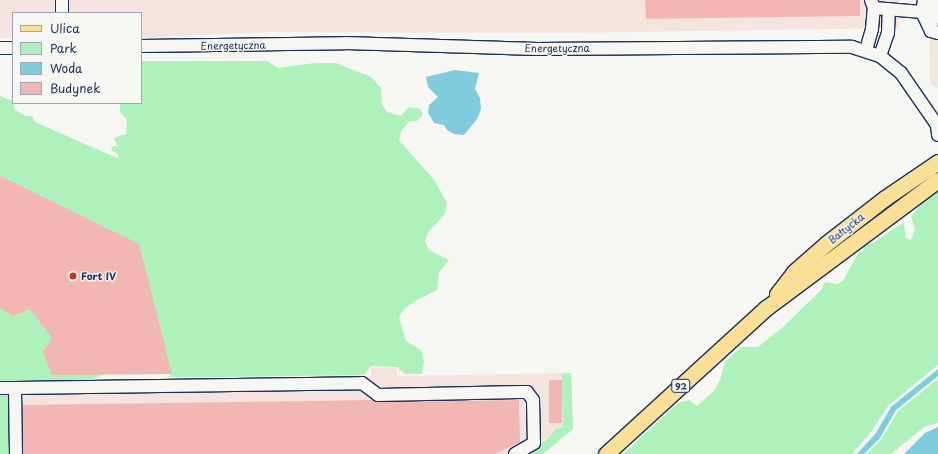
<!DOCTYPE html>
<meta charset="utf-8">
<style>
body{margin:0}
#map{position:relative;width:938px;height:454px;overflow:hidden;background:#f6f6f2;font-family:"Playpen Sans",sans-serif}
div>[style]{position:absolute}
.built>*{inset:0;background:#f5e3df}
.green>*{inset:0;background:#aef1ba}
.water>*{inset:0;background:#7fcddc}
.building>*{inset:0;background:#f3b7b3;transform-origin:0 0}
.roads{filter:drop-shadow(1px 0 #1b2f5e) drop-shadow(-1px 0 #1b2f5e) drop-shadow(0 1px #1b2f5e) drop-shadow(0 -1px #1b2f5e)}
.minor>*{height:12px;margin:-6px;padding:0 6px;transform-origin:6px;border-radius:6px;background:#f6f6f2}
.major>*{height:15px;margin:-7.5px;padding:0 7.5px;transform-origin:7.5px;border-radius:7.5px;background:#fadf96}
.dots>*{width:11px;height:11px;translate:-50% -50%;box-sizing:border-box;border:2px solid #f6f6f2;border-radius:50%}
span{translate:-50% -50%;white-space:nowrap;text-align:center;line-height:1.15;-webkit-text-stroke:3px #f6f6f2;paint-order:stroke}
.shield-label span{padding:1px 3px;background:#f6f6f2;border:1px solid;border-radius:3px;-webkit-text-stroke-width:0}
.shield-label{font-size:9px;color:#1b2f5e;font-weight:700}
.street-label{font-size:10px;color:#1b2f5e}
.poi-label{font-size:10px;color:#1b2f5e;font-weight:700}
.left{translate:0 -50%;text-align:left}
.legend{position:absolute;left:12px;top:12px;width:130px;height:92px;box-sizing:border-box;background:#f6f6f2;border:1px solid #9ea6b7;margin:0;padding:5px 7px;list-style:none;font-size:12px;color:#1b2f5e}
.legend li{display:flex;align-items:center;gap:8px;height:20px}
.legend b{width:20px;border:1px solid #9ea6b7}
</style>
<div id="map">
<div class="built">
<i style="clip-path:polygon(0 0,901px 0,899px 2px,899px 28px,565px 33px,270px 32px,141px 38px,141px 13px,13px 13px,13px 38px,0 38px)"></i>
<i style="clip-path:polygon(929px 0,938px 0,938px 88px,930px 84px)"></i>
<i style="clip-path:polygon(371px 368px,397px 368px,397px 376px,571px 373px,573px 429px,543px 454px,0 454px,0 381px,371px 376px)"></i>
</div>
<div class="green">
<i style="clip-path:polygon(141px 61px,267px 61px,278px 68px,315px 63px,336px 63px,371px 77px,381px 88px,382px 105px,387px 112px,401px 116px,409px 107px,420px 109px,423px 115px,417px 121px,410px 121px,401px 131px,399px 140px,435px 181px,447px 203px,445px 214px,429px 231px,425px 241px,429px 250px,449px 260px,439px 272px,437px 290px,417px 300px,404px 309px,399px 317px,406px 341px,421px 350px,424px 362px,422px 374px,405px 374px,397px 367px,371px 366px,364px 375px,225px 377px,168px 377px,172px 373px,109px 373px,88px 380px,11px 381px,12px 454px,0 454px,0 96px,13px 101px,15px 110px,26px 116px,32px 116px,35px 122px,119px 159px,118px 154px,111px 150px,113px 146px,118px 147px,114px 139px,116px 137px,126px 134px,127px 120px,120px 112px,120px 103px,141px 103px)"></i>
<i style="clip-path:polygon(938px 192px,938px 365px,888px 406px,872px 431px,852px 454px,623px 454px,678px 403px,689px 400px,697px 406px,714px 391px,720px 380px,725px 362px,741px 347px,758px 347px,782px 328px,821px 290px,825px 282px,837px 284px,843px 281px,858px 253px,863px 251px,864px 245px,873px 243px,901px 224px,904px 224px,906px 238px,911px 240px,915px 229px,911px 217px,921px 203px)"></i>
<i style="clip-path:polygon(562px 373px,571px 373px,573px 429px,543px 454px,523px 454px,546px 441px,557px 428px,563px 428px)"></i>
<i style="clip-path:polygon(938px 379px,938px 423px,924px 427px,891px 454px,867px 454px,882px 438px,898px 411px)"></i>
</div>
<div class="water">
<i style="clip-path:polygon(455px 70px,479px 73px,475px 89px,480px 98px,481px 109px,477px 119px,464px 135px,454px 134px,447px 130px,444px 125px,434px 123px,428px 113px,429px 105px,438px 97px,428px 87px,426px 77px)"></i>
<i style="clip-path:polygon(938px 369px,938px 376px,896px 410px,880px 438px,864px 454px,857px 454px,876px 433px,891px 407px)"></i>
<i style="clip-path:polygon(938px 427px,938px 454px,904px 454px,925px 433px)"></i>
</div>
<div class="building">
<i style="clip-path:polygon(645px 0,860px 0,860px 16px,646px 19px)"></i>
<i style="clip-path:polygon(0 176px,139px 244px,172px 374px,52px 375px,43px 352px,52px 338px,30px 309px,13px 316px,0 308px)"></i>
<i style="left:562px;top:380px;width:43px;height:13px;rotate:90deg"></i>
<i style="clip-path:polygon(372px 400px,378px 402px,519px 400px,520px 442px,495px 454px,23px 454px,23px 405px)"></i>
</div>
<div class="roads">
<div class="minor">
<i style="left:62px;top:0;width:13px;rotate:90deg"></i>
<i style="left:871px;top:0;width:9px;rotate:69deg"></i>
<i style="left:874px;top:8px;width:48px;rotate:4.8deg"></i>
<i style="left:924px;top:0;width:12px;rotate:99deg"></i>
<i style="left:922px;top:12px;width:21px;rotate:65deg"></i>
<i style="left:931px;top:31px;width:7px;rotate:16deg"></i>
<i style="left:931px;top:31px;width:31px;rotate:-84deg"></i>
<i style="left:141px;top:46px;width:204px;rotate:-0.8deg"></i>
<i style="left:345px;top:43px;width:192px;rotate:1.8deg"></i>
<i style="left:537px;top:49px;width:315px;rotate:-0.4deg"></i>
<i style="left:852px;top:47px;width:29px;rotate:18deg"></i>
<i style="left:880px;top:56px;width:27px;rotate:39deg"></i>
<i style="left:901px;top:73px;width:63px;rotate:55.3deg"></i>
<i style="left:937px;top:125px;width:10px;rotate:84deg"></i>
<i style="left:0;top:48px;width:13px"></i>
<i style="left:866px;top:50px;width:22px;rotate:-74deg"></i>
<i style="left:872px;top:29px;width:21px;rotate:-85deg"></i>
<i style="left:880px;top:56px;width:24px;rotate:-71deg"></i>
<i style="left:888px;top:33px;width:24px;rotate:-88deg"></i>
<i style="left:0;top:388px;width:15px"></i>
<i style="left:16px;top:454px;width:66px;rotate:-90.9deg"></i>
<i style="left:15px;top:388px;width:347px;rotate:-0.8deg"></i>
<i style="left:362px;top:383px;width:20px;rotate:37deg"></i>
<i style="left:378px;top:395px;width:149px;rotate:-1.2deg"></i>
<i style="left:527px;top:392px;width:10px;rotate:53deg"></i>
<i style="left:533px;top:400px;width:43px;rotate:88.7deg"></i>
<i style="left:534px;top:443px;width:22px;rotate:150deg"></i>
</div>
<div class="major">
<i style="left:777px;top:294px;width:28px;rotate:-52deg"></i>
<i style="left:794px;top:272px;width:44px;rotate:-41.3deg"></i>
<i style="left:827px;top:243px;width:73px;rotate:-37.8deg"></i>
<i style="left:885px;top:198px;width:64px;rotate:-34.2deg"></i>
<i style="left:606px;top:454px;width:217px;rotate:-42.4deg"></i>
<i style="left:766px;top:308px;width:214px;rotate:-36.7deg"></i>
</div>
</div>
<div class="dots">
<i style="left:73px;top:276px;background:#c8321e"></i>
</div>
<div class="shield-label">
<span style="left:681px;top:386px">92</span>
</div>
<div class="street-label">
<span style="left:233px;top:45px;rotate:-1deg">Energetyczna</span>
<span style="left:557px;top:48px">Energetyczna</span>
<span style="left:846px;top:228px;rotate:-38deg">Bałtycka</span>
</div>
<div class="poi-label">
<span class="left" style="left:81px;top:276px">Fort IV</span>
</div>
<ul class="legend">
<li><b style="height:5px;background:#fadf96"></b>Ulica</li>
<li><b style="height:11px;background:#aef1ba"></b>Park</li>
<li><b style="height:11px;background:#7fcddc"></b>Woda</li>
<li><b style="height:11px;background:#f3b7b3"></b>Budynek</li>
</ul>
</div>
